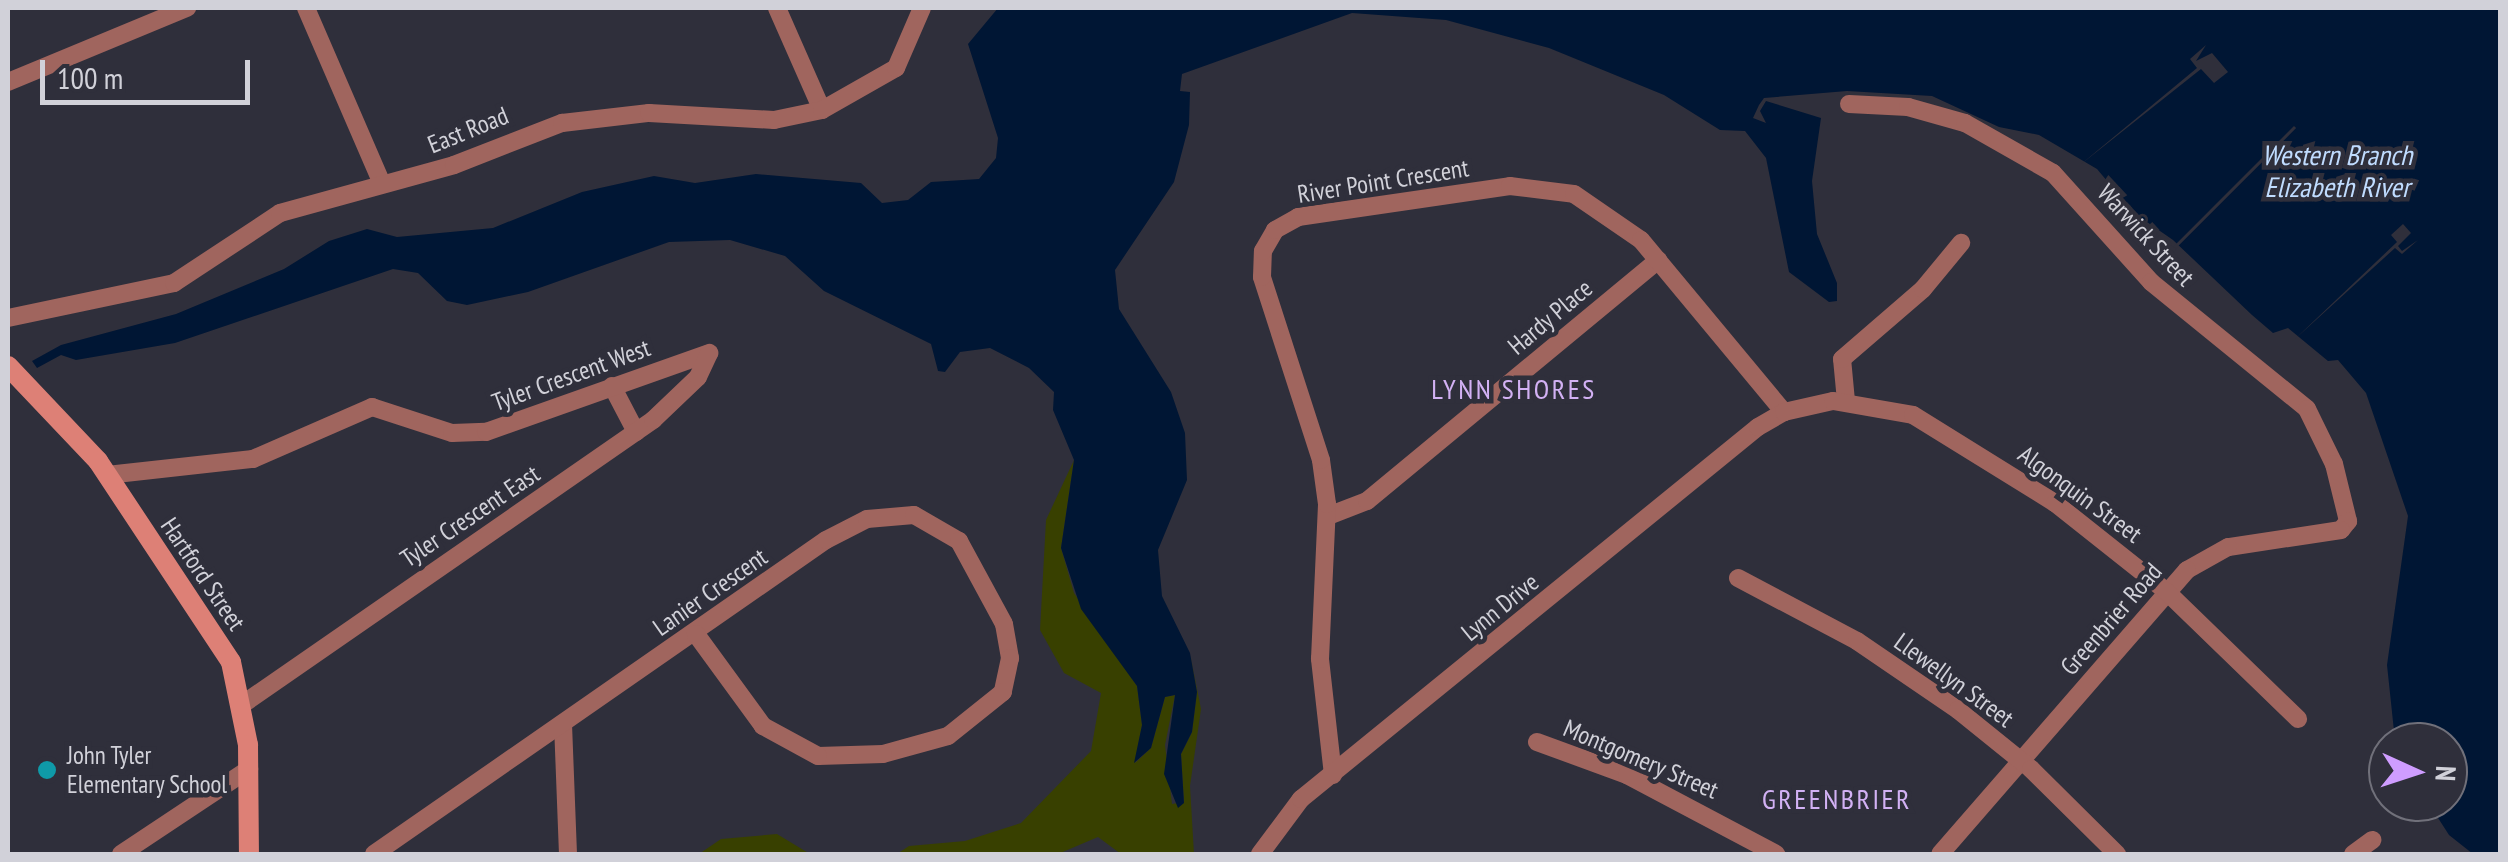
<!DOCTYPE html>
<style>
body{margin:0}
#map{position:relative;width:2508px;height:862px;overflow:hidden;background:#2f2f3b;font-family:"PT Sans Narrow",sans-serif}
div>[style]{position:absolute}
.green>*{inset:0;background:#384000}
.water>*{inset:0;background:#001634}
.pier>*{inset:0;background:#2f2f3b;transform-origin:0 0}
.street>*{height:18px;margin:-9px;padding:0 9px;transform-origin:9px;border-radius:9px;background:#a0655e}
.secondary>*{height:20px;margin:-10px;padding:0 10px;transform-origin:10px;border-radius:10px;background:#dd8076}
.dots>*{width:28px;height:28px;translate:-50% -50%;box-sizing:border-box;border:5px solid #2f2f3b;border-radius:50%}
span{translate:-50% -50%;white-space:nowrap;text-align:center;line-height:1.15;-webkit-text-stroke:9px #2f2f3b;paint-order:stroke}
.street-label{font-size:25px;color:#d1d1d9}
.poi-label{font-size:25px;color:#d1d1d9}
.left{translate:0 -50%;text-align:left}
.water-label{font-size:28px;color:#c0dcff;font-style:italic}
.neighbourhood-label{font-size:28px;color:#d2b1f4;letter-spacing:2.5px}
.frame{position:absolute;inset:0;border:10px solid #d1d1d9;pointer-events:none}
.north{position:absolute;left:2368px;top:722px;width:100px;height:100px;box-sizing:border-box;background:#2f2f3b;border:2px solid #70707a;border-radius:50%;rotate:93deg;font-size:28px;font-weight:700;line-height:40px;text-align:center;color:#d1d1d9}
.north::after{content:'';display:block;margin:auto;width:35px;height:45px;background:#cf9dff;clip-path:polygon(50% 0,100% 100%,50% 72%,0 100%)}
.scale{position:absolute;left:40px;top:60px;width:210px;height:45px;box-sizing:border-box;border:5px solid #d1d1d9;border-top:0;padding-left:12px;font-size:30px;line-height:35px;white-space:nowrap;color:#d1d1d9;-webkit-text-stroke:8px #2f2f3b;paint-order:stroke}
</style>
<div id="map">
<div class="green">
<i style="clip-path:polygon(1074px 460px,1061px 548px,1074px 593px,1137px 686px,1142px 725px,1135px 763px,1151px 748px,1165px 697px,1175px 695px,1165px 745px,1172px 804px,1184px 802px,1181px 754px,1192px 732px,1197px 692px,1190px 653px,1201px 709px,1190px 786px,1194px 854px,1121px 854px,1098px 837px,1058px 854px,897px 854px,909px 846px,965px 841px,1021px 823px,1091px 751px,1101px 693px,1064px 673px,1040px 630px,1046px 520px)"></i>
<i style="clip-path:polygon(777px 834px,810px 854px,699px 854px,721px 839px)"></i>
</div>
<div class="water">
<i style="clip-path:polygon(998px 8px,2500px 8px,2500px 854px,2473px 854px,2449px 835px,2431px 807px,2421px 807px,2448px 802px,2448px 742px,2398px 742px,2394px 731px,2387px 665px,2408px 516px,2366px 393px,2338px 360px,2328px 361px,2288px 328px,2273px 333px,2252px 315px,2173px 240px,2134px 213px,2097px 169px,2039px 135px,1999px 127px,1932px 96px,1847px 91px,1764px 98px,1759px 105px,1753px 118px,1766px 123px,1760px 111px,1766px 101px,1821px 118px,1812px 181px,1817px 234px,1837px 283px,1837px 301px,1829px 302px,1789px 272px,1766px 158px,1745px 131px,1720px 130px,1664px 95px,1549px 48px,1446px 20px,1352px 13px,1182px 74px,1180px 91px,1190px 92px,1189px 125px,1174px 182px,1115px 270px,1119px 309px,1171px 392px,1185px 433px,1187px 480px,1158px 550px,1162px 596px,1190px 653px,1197px 692px,1192px 732px,1181px 754px,1184px 803px,1178px 808px,1164px 774px,1175px 695px,1165px 697px,1151px 748px,1134px 763px,1142px 725px,1137px 686px,1081px 609px,1061px 548px,1074px 460px,1053px 410px,1054px 392px,1029px 368px,990px 348px,960px 352px,945px 372px,938px 371px,931px 344px,824px 291px,785px 256px,730px 240px,669px 242px,528px 292px,467px 305px,447px 301px,418px 273px,393px 269px,175px 343px,76px 360px,61px 355px,37px 368px,32px 361px,61px 345px,176px 314px,284px 269px,329px 241px,367px 229px,397px 237px,493px 228px,582px 192px,654px 176px,695px 183px,756px 174px,861px 183px,882px 203px,908px 200px,931px 182px,979px 179px,996px 158px,998px 138px,968px 44px)"></i>
</div>
<div class="pier">
<i style="clip-path:polygon(2206px 45px,2196px 61px,2212px 53px,2228px 72px,2214px 83px,2201px 69px,2080px 165px,2197px 68px,2190px 59px)"></i>
<i style="left:2294px;top:126px;width:3px;height:176px;rotate:45deg"></i>
<i style="clip-path:polygon(2403px 224px,2411px 233px,2398px 246px,2402px 251px,2418px 240px,2402px 254px,2395px 248px,2295px 339px,2397px 242px,2391px 235px)"></i>
</div>
<div class="street">
<i style="left:306px;top:8px;width:192px;rotate:66.6deg"></i>
<i style="left:777px;top:8px;width:111px;rotate:66.2deg"></i>
<i style="left:8px;top:82px;width:194px;rotate:-22.5deg"></i>
<i style="left:1849px;top:104px;width:59px;rotate:2.9deg"></i>
<i style="left:1908px;top:107px;width:59px;rotate:15.7deg"></i>
<i style="left:1965px;top:123px;width:101px;rotate:29.6deg"></i>
<i style="left:2053px;top:173px;width:147px;rotate:48deg"></i>
<i style="left:2151px;top:282px;width:201px;rotate:39.1deg"></i>
<i style="left:2307px;top:409px;width:61px;rotate:63.9deg"></i>
<i style="left:2334px;top:464px;width:59px;rotate:76.2deg"></i>
<i style="left:2348px;top:521px;width:11px;rotate:128deg"></i>
<i style="left:2341px;top:530px;width:114px;rotate:171.4deg"></i>
<i style="left:2228px;top:547px;width:47px;rotate:150.7deg"></i>
<i style="left:2187px;top:570px;width:376px;rotate:131deg"></i>
<i style="left:8px;top:318px;width:170px;rotate:-11.9deg"></i>
<i style="left:174px;top:283px;width:127px;rotate:-33.4deg"></i>
<i style="left:280px;top:213px;width:180px;rotate:-15.4deg"></i>
<i style="left:454px;top:165px;width:116px;rotate:-21.3deg"></i>
<i style="left:562px;top:123px;width:88px;rotate:-6.6deg"></i>
<i style="left:649px;top:113px;width:125px;rotate:3.2deg"></i>
<i style="left:774px;top:120px;width:49px;rotate:-11.8deg"></i>
<i style="left:822px;top:110px;width:85px;rotate:-29.6deg"></i>
<i style="left:896px;top:68px;width:65px;rotate:-66.6deg"></i>
<i style="left:612px;top:386px;width:52px;rotate:62.4deg"></i>
<i style="left:1846px;top:401px;width:42px;rotate:-95.4deg"></i>
<i style="left:1842px;top:359px;width:107px;rotate:-40.8deg"></i>
<i style="left:1923px;top:289px;width:60px;rotate:-50.4deg"></i>
<i style="left:107px;top:475px;width:147px;rotate:-6.3deg"></i>
<i style="left:253px;top:459px;width:130px;rotate:-23.6deg"></i>
<i style="left:372px;top:407px;width:84px;rotate:18deg"></i>
<i style="left:452px;top:433px;width:34px;rotate:-2deg"></i>
<i style="left:486px;top:432px;width:237px;rotate:-19.5deg"></i>
<i style="left:1328px;top:516px;width:42px;rotate:-21deg"></i>
<i style="left:1367px;top:501px;width:378px;rotate:-39.6deg"></i>
<i style="left:1738px;top:578px;width:135px;rotate:27.9deg"></i>
<i style="left:1857px;top:641px;width:122px;rotate:34.3deg"></i>
<i style="left:1958px;top:710px;width:94px;rotate:38.9deg"></i>
<i style="left:2031px;top:769px;width:121px;rotate:44.7deg"></i>
<i style="left:243px;top:704px;width:499px;rotate:-34.7deg"></i>
<i style="left:653px;top:420px;width:62px;rotate:-43.7deg"></i>
<i style="left:698px;top:377px;width:26px;rotate:-65deg"></i>
<i style="left:563px;top:724px;width:130px;rotate:87.8deg"></i>
<i style="left:1537px;top:742px;width:96px;rotate:20.1deg"></i>
<i style="left:1627px;top:775px;width:169px;rotate:27.9deg"></i>
<i style="left:1333px;top:775px;width:117px;rotate:-96.4deg"></i>
<i style="left:1320px;top:659px;width:155px;rotate:-87.4deg"></i>
<i style="left:1327px;top:504px;width:44px;rotate:-97.8deg"></i>
<i style="left:1321px;top:460px;width:192px;rotate:-107.9deg"></i>
<i style="left:1262px;top:277px;width:26px;rotate:-88deg"></i>
<i style="left:1263px;top:251px;width:24px;rotate:-60deg"></i>
<i style="left:1275px;top:230px;width:26px;rotate:-29deg"></i>
<i style="left:1298px;top:217px;width:214px;rotate:-8.3deg"></i>
<i style="left:1510px;top:186px;width:64px;rotate:7.1deg"></i>
<i style="left:1574px;top:194px;width:81px;rotate:34.5deg"></i>
<i style="left:1641px;top:240px;width:224px;rotate:50.3deg"></i>
<i style="left:121px;top:854px;width:154px;rotate:-33.6deg"></i>
<i style="left:374px;top:854px;width:550px;rotate:-34.79deg"></i>
<i style="left:826px;top:540px;width:46px;rotate:-27.1deg"></i>
<i style="left:867px;top:519px;width:47px;rotate:-4.9deg"></i>
<i style="left:914px;top:515px;width:52px;rotate:30deg"></i>
<i style="left:959px;top:541px;width:94px;rotate:61.5deg"></i>
<i style="left:1004px;top:624px;width:35px;rotate:80deg"></i>
<i style="left:1010px;top:658px;width:35px;rotate:102deg"></i>
<i style="left:1003px;top:692px;width:70px;rotate:141.3deg"></i>
<i style="left:948px;top:736px;width:67px;rotate:164.5deg"></i>
<i style="left:883px;top:754px;width:65px;rotate:178.2deg"></i>
<i style="left:818px;top:756px;width:63px;rotate:-151.4deg"></i>
<i style="left:763px;top:726px;width:114px;rotate:-126.1deg"></i>
<i style="left:1260px;top:854px;width:69px;rotate:-53.3deg"></i>
<i style="left:1301px;top:799px;width:589px;rotate:-39.15deg"></i>
<i style="left:1758px;top:427px;width:30px;rotate:-30deg"></i>
<i style="left:1784px;top:412px;width:50px;rotate:-12.7deg"></i>
<i style="left:1833px;top:401px;width:81px;rotate:9.9deg"></i>
<i style="left:1913px;top:415px;width:167px;rotate:31.8deg"></i>
<i style="left:2055px;top:503px;width:142px;rotate:38.4deg"></i>
<i style="left:2166px;top:591px;width:184px;rotate:44.1deg"></i>
<i style="left:2353px;top:854px;width:24px;rotate:-36deg"></i>
</div>
<div class="secondary">
<i style="left:8px;top:366px;width:131px;rotate:46.5deg"></i>
<i style="left:98px;top:461px;width:241px;rotate:56.5deg"></i>
<i style="left:231px;top:662px;width:85px;rotate:78.4deg"></i>
<i style="left:248px;top:745px;width:109px;rotate:89.5deg"></i>
</div>
<div class="dots">
<i style="left:47px;top:770px;background:#0f9aa8"></i>
</div>
<div class="street-label">
<span style="left:468px;top:130px;rotate:-22deg">East Road</span>
<span style="left:1383px;top:181px;rotate:-9deg">River Point Crescent</span>
<span style="left:2146px;top:235px;rotate:47deg">Warwick Street</span>
<span style="left:1550px;top:317px;rotate:-40deg">Hardy Place</span>
<span style="left:571px;top:375px;rotate:-20deg">Tyler Crescent West</span>
<span style="left:2080px;top:494px;rotate:36deg">Algonquin Street</span>
<span style="left:470px;top:516px;rotate:-34deg">Tyler Crescent East</span>
<span style="left:203px;top:574px;rotate:56deg">Hartford Street</span>
<span style="left:710px;top:592px;rotate:-35deg">Lanier Crescent</span>
<span style="left:1500px;top:607px;rotate:-39deg">Lynn Drive</span>
<span style="left:2111px;top:619px;rotate:-49deg">Greenbrier Road</span>
<span style="left:1954px;top:680px;rotate:36deg">Llewellyn Street</span>
<span style="left:1641px;top:759px;rotate:23deg">Montgomery Street</span>
</div>
<div class="poi-label">
<span class="left" style="left:67px;top:770px">John Tyler<br>Elementary School</span>
</div>
<div class="water-label">
<span style="left:2337px;top:171px">Western Branch<br>Elizabeth River</span>
</div>
<div class="neighbourhood-label">
<span style="left:1514px;top:389px">LYNN SHORES</span>
<span style="left:1837px;top:799px">GREENBRIER</span>
</div>
<div class="frame"></div>
<div class="north">N</div>
<div class="scale">100 m</div>
</div>
